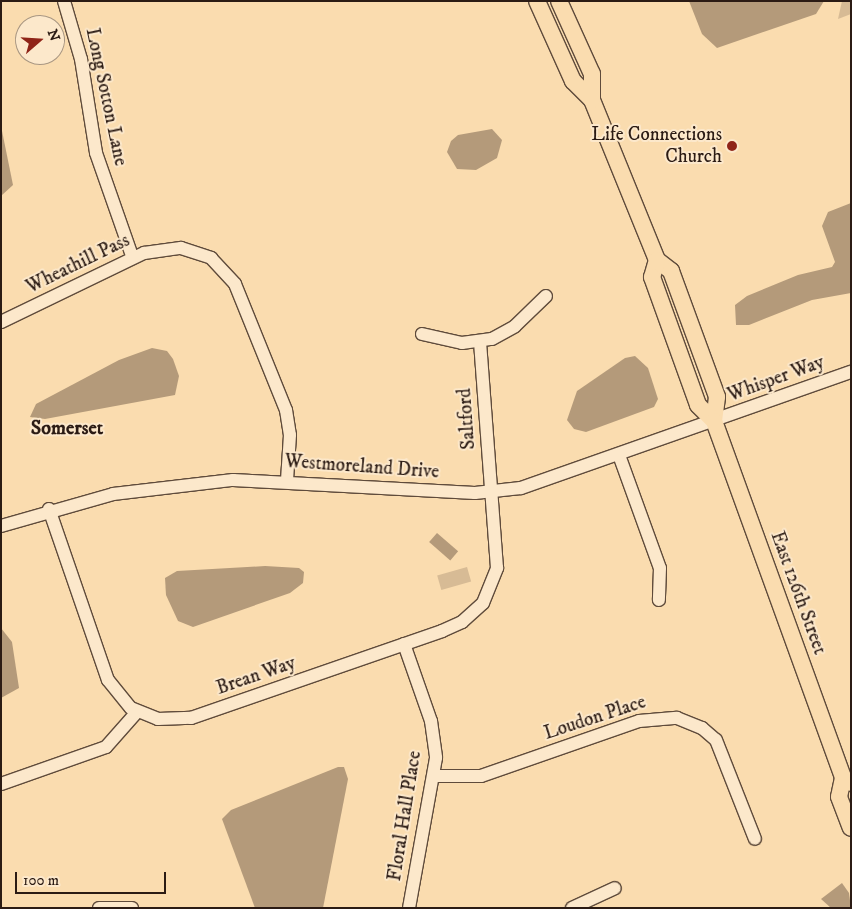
<!DOCTYPE html>
<style>
body{margin:0}
#map{position:relative;width:852px;height:909px;overflow:hidden;background:#fadcaf;font-family:"IM FELL DW Pica",serif}
div>[style]{position:absolute}
.green>*{inset:0;background:#d7bb95;transform-origin:0 0}
.water>*{inset:0;background:#b49a7a;transform-origin:0 0}
.roads{filter:drop-shadow(1px 0 #5f4b3b) drop-shadow(-1px 0 #5f4b3b) drop-shadow(0 1px #5f4b3b) drop-shadow(0 -1px #5f4b3b)}
.minor>*{height:12px;margin:-6px;padding:0 6px;transform-origin:6px;border-radius:6px;background:#fce8cb}
.major>*{height:16px;margin:-8px;padding:0 8px;transform-origin:8px;border-radius:8px;background:#fadcaf}
.dots>*{width:14px;height:14px;translate:-50% -50%;box-sizing:border-box;border:2px solid #fce8cb;border-radius:50%}
span{translate:-50% -50%;white-space:nowrap;text-align:center;line-height:1.15;-webkit-text-stroke:4px #fce8cb;paint-order:stroke}
.street-label{font-size:19px;color:#2b1b14}
.poi-label{font-size:19px;color:#2b1b14}
.right{translate:-100% -50%;text-align:right}
.neighbourhood-label{font-size:20px;color:#2b1b14;font-weight:700}
.frame{position:absolute;inset:0;border:2px solid #2b1b14;pointer-events:none}
.north{position:absolute;left:15px;top:15px;width:50px;height:50px;box-sizing:border-box;background:#fce8cb;border:1px solid #a89682;border-radius:50%;rotate:71deg;font-size:14px;font-weight:700;line-height:20px;text-align:center;color:#2b1b14}
.north::after{content:'';display:block;margin:auto;width:18px;height:22px;background:#8f2418;clip-path:polygon(50% 0,100% 100%,50% 72%,0 100%)}
.scale{position:absolute;left:15px;top:872px;width:151px;height:22px;box-sizing:border-box;border:2px solid #2b1b14;border-top:0;padding-left:6px;font-size:15px;line-height:18px;white-space:nowrap;color:#2b1b14;-webkit-text-stroke:4px #fce8cb;paint-order:stroke}
</style>
<div id="map">
<div class="green">
<i style="clip-path:polygon(842px 1px,851px 1px,851px 14px,838px 19px)"></i>
<i style="left:467px;top:567px;width:15px;height:31px;rotate:74deg"></i>
</div>
<div class="water">
<i style="clip-path:polygon(689px 1px,824px 1px,816px 14px,717px 48px,702px 34px)"></i>
<i style="clip-path:polygon(1px 126px,13px 185px,1px 196px)"></i>
<i style="clip-path:polygon(492px 129px,502px 140px,497px 158px,476px 170px,457px 169px,447px 152px,451px 141px,458px 135px)"></i>
<i style="clip-path:polygon(851px 203px,851px 293px,812px 300px,749px 325px,736px 325px,735px 305px,747px 296px,798px 275px,832px 267px,835px 262px,822px 226px,828px 212px)"></i>
<i style="clip-path:polygon(152px 348px,167px 351px,173px 359px,179px 376px,175px 395px,45px 419px,30px 417px,36px 404px,119px 360px)"></i>
<i style="clip-path:polygon(635px 356px,648px 368px,658px 399px,654px 407px,586px 432px,574px 429px,567px 420px,577px 391px,625px 358px)"></i>
<i style="left:437px;top:533px;width:28px;height:12px;rotate:41deg"></i>
<i style="clip-path:polygon(265px 566px,299px 568px,304px 572px,303px 583px,290px 593px,193px 627px,178px 621px,166px 595px,165px 578px,177px 571px)"></i>
<i style="clip-path:polygon(1px 628px,12px 642px,19px 688px,1px 698px)"></i>
<i style="clip-path:polygon(338px 767px,344px 767px,348px 779px,323px 908px,255px 908px,222px 819px,231px 810px)"></i>
<i style="clip-path:polygon(842px 883px,849px 893px,851px 908px,831px 908px,821px 899px)"></i>
</div>
<div class="roads">
<div class="minor">
<i style="left:64px;top:1px;width:60px;rotate:73.7deg"></i>
<i style="left:81px;top:59px;width:95px;rotate:80.9deg"></i>
<i style="left:96px;top:153px;width:109px;rotate:70.7deg"></i>
<i style="left:1px;top:322px;width:159px;rotate:-25.8deg"></i>
<i style="left:144px;top:253px;width:37px;rotate:-8deg"></i>
<i style="left:181px;top:248px;width:32px;rotate:18deg"></i>
<i style="left:211px;top:258px;width:35px;rotate:47deg"></i>
<i style="left:235px;top:284px;width:136px;rotate:68deg"></i>
<i style="left:286px;top:410px;width:25px;rotate:81deg"></i>
<i style="left:290px;top:435px;width:45px;rotate:93.8deg"></i>
<i style="left:422px;top:334px;width:41px;rotate:12.7deg"></i>
<i style="left:462px;top:343px;width:30px;rotate:-8deg"></i>
<i style="left:492px;top:339px;width:26px;rotate:-29deg"></i>
<i style="left:515px;top:326px;width:43px;rotate:-44.1deg"></i>
<i style="left:619px;top:455px;width:120px;rotate:70.1deg"></i>
<i style="left:660px;top:568px;width:32px;rotate:92deg"></i>
<i style="left:49px;top:509px;width:181px;rotate:71deg"></i>
<i style="left:108px;top:680px;width:36px;rotate:51deg"></i>
<i style="left:131px;top:708px;width:29px;rotate:22deg"></i>
<i style="left:158px;top:719px;width:33px;rotate:-2deg"></i>
<i style="left:191px;top:718px;width:266px;rotate:-19.1deg"></i>
<i style="left:442px;top:631px;width:22px;rotate:-24deg"></i>
<i style="left:462px;top:622px;width:28px;rotate:-42deg"></i>
<i style="left:483px;top:603px;width:38px;rotate:-68deg"></i>
<i style="left:497px;top:568px;width:227px;rotate:-94.3deg"></i>
<i style="left:1px;top:526px;width:116px;rotate:-15.9deg"></i>
<i style="left:113px;top:494px;width:121px;rotate:-6.7deg"></i>
<i style="left:233px;top:480px;width:242px;rotate:3.1deg"></i>
<i style="left:475px;top:493px;width:46px;rotate:-6.2deg"></i>
<i style="left:521px;top:488px;width:350px;rotate:-19.4deg"></i>
<i style="left:404px;top:644px;width:82px;rotate:70.7deg"></i>
<i style="left:431px;top:721px;width:37px;rotate:82deg"></i>
<i style="left:436px;top:758px;width:152px;rotate:100.2deg"></i>
<i style="left:435px;top:776px;width:46px"></i>
<i style="left:481px;top:776px;width:167px;rotate:-19.2deg"></i>
<i style="left:639px;top:721px;width:38px;rotate:-5deg"></i>
<i style="left:677px;top:718px;width:27px;rotate:22deg"></i>
<i style="left:702px;top:728px;width:18px;rotate:41deg"></i>
<i style="left:716px;top:740px;width:106px;rotate:68.5deg"></i>
<i style="left:1px;top:784px;width:111px;rotate:-19.4deg"></i>
<i style="left:106px;top:747px;width:47px;rotate:-48.5deg"></i>
<i style="left:99px;top:908px;width:33px"></i>
<i style="left:572px;top:908px;width:47px;rotate:-24.9deg"></i>
</div>
<div class="major">
<i style="left:537px;top:1px;width:88px;rotate:65.8deg"></i>
<i style="left:573px;top:81px;width:27px;rotate:45deg"></i>
<i style="left:592px;top:100px;width:173px;rotate:67.9deg"></i>
<i style="left:657px;top:260px;width:18px;rotate:38deg"></i>
<i style="left:671px;top:271px;width:134px;rotate:69.9deg"></i>
<i style="left:717px;top:397px;width:24px;rotate:97deg"></i>
<i style="left:559px;top:1px;width:80px;rotate:65.7deg"></i>
<i style="left:592px;top:74px;width:26px;rotate:90deg"></i>
<i style="left:657px;top:260px;width:18px;rotate:106deg"></i>
<i style="left:652px;top:277px;width:136px;rotate:70.2deg"></i>
<i style="left:698px;top:405px;width:23px;rotate:45deg"></i>
<i style="left:714px;top:421px;width:380px;rotate:70.1deg"></i>
<i style="left:843px;top:778px;width:9px;rotate:32deg"></i>
<i style="left:843px;top:778px;width:19px;rotate:102deg"></i>
<i style="left:839px;top:797px;width:33px;rotate:69deg"></i>
</div>
</div>
<div class="dots">
<i style="left:732px;top:146px;background:#8f2418"></i>
</div>
<div class="street-label">
<span style="left:106px;top:97px;rotate:78deg">Long Sotton Lane</span>
<span style="left:78px;top:264px;rotate:-26deg">Wheathill Pass</span>
<span style="left:776px;top:379px;rotate:-20deg">Whisper Way</span>
<span style="left:467px;top:419px;rotate:-94deg">Saltford</span>
<span style="left:362px;top:467px;rotate:4deg">Westmoreland Drive</span>
<span style="left:798px;top:593px;rotate:70deg">East 126th Street</span>
<span style="left:256px;top:676px;rotate:-19deg">Brean Way</span>
<span style="left:595px;top:718px;rotate:-18deg">Loudon Place</span>
<span style="left:405px;top:816px;rotate:-81deg">Floral Hall Place</span>
</div>
<div class="poi-label">
<span class="right" style="left:722px;top:146px">Life Connections<br>Church</span>
</div>
<div class="neighbourhood-label">
<span style="left:67px;top:428px">Somerset</span>
</div>
<div class="frame"></div>
<div class="north">N</div>
<div class="scale">100 m</div>
</div>
